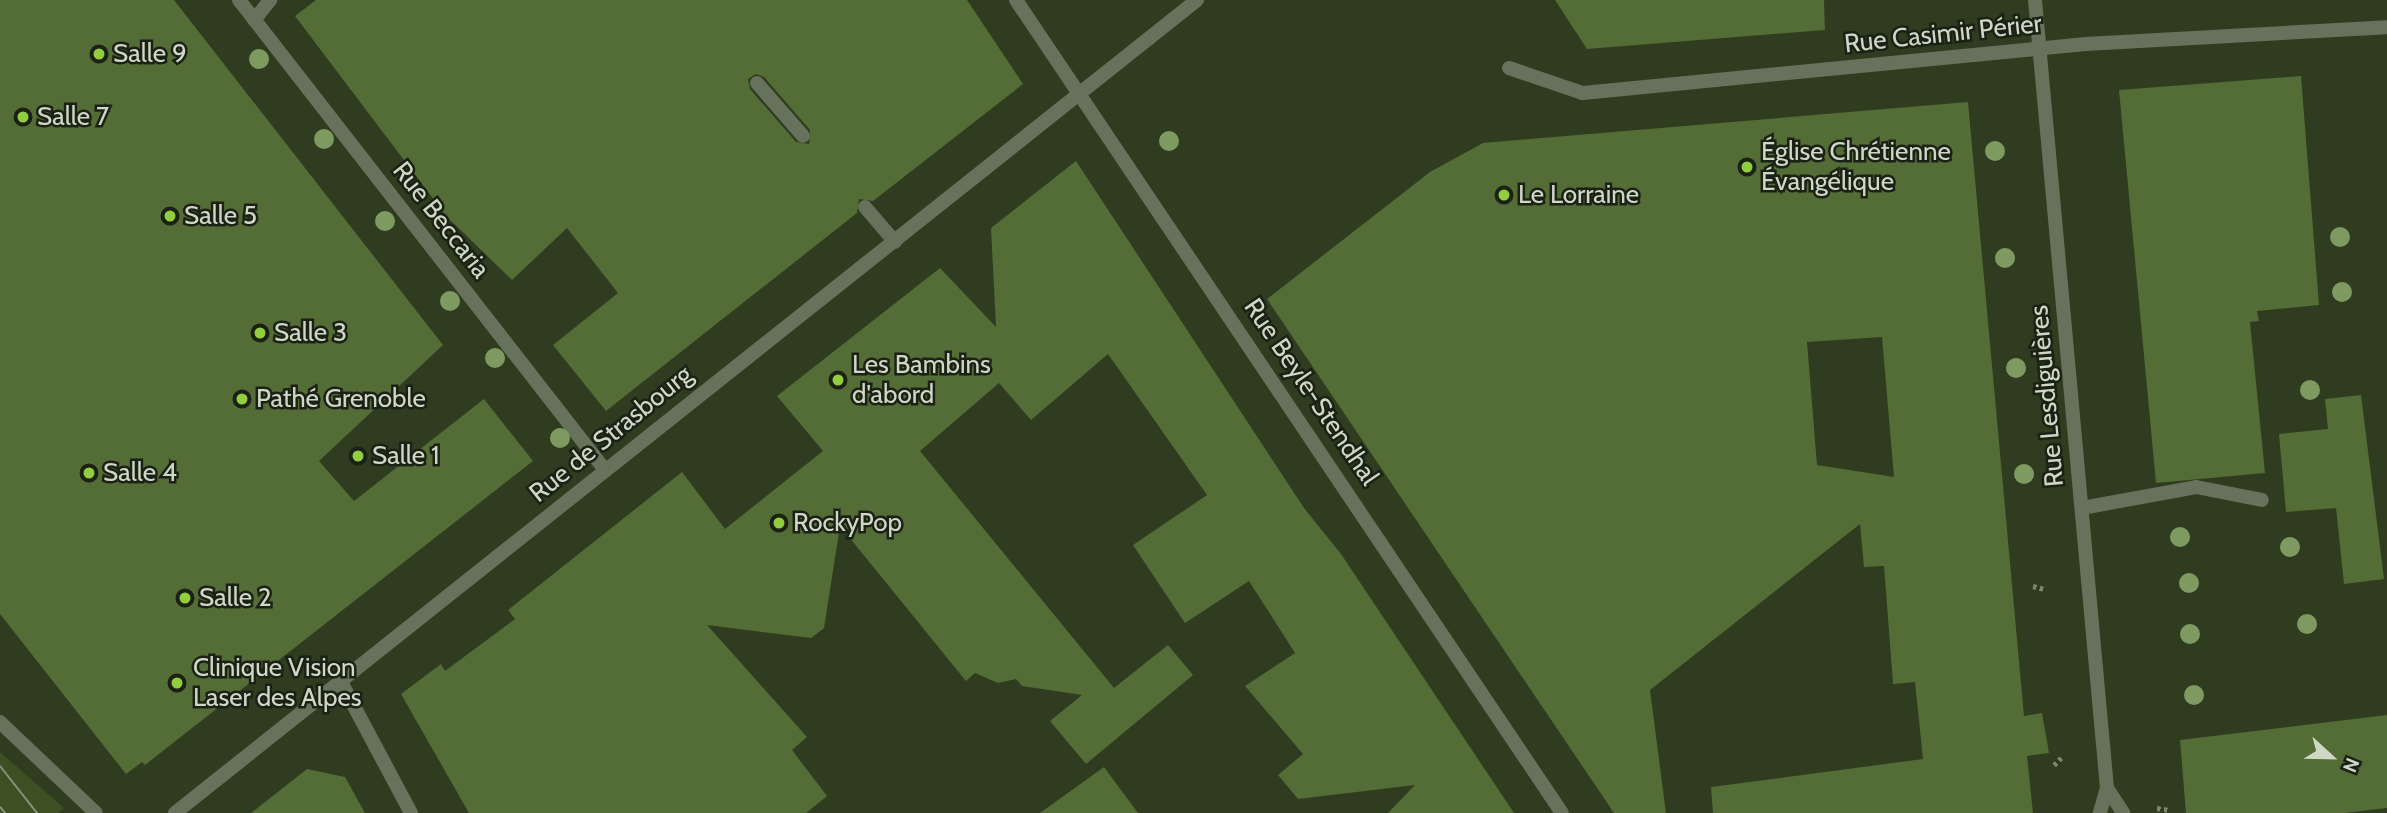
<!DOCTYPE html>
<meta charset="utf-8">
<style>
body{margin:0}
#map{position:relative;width:2387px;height:813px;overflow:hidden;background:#2f3c20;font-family:Cabin,sans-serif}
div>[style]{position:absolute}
.green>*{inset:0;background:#3c5023}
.building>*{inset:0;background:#546c36}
.path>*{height:4.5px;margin-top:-2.25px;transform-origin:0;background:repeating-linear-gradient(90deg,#7c8770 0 3.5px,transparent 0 7px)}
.service>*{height:14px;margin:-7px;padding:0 7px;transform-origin:7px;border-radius:7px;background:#66725b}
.minor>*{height:14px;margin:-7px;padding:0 7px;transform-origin:7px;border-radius:7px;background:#66725b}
.tram>*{height:2px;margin:-1px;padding:0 1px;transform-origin:1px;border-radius:1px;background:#87917b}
.trees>*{width:20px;height:20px;margin:-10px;border-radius:50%;background:#7f9a60}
.dots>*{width:19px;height:19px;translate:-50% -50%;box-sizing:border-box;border:4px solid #1b2114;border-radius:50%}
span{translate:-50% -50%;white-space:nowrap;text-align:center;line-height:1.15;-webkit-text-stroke:5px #1b2114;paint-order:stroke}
.street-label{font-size:26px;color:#cfd7c6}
.poi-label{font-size:26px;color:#cfd7c6}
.left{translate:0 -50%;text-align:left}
.north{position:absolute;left:2296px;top:722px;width:70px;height:70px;-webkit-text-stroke:5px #1b2114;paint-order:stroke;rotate:112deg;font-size:19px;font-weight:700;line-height:28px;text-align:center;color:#cfd7c6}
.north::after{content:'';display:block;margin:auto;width:24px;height:32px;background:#cfd7c6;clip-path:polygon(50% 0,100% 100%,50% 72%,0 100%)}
</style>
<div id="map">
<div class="green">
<i style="clip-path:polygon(0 752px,64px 808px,58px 813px,0 813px)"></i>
</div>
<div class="building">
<i style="clip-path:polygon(0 0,174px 0,443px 345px,319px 461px,354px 501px,484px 399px,533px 461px,145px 765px,142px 762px,126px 774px,0 614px)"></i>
<i style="clip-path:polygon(evenodd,316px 0,967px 0,1023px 84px,873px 201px,859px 199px,857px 213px,606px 411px,553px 345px,618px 293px,567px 228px,512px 280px,447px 217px,295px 16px,316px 0,756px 74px,764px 77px,810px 130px,809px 144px,796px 142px,750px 89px,748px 79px,756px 74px)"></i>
<i style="clip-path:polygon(1555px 0,1824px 0,1825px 30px,1587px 49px)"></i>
<i style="clip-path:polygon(2301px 76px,2319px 305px,2257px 311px,2259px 321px,2250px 322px,2265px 473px,2156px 483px,2119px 90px)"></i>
<i style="clip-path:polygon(evenodd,1968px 102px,2024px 716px,2042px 713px,2049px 753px,2027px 756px,2033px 813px,1713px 813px,1711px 787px,1923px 759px,1915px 682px,1893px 684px,1884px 566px,1864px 567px,1860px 524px,1650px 690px,1666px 813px,1614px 813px,1267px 299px,1430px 172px,1483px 143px,1968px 102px,1882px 337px,1894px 477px,1817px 465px,1807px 342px,1882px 337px)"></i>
<i style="clip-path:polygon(1076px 161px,1304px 508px,1341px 554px,1514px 813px,1388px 813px,1415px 785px,1298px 799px,1278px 775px,1303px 754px,1245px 686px,1295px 653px,1249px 581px,1185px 623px,1133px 545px,1207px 495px,1108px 354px,1031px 420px,999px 383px,920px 451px,1114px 688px,1168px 645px,1193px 675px,1086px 764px,1050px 721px,1082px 695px,1022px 686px,1016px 679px,998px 683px,975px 673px,966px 681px,840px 526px,824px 628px,811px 638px,707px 625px,807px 737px,792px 750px,827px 796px,806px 813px,469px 813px,401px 694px,441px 664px,445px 671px,515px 619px,508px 610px,682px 472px,725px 529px,823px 451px,777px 396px,940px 268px,996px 327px,991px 228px)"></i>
<i style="clip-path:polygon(2361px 395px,2384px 579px,2344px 584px,2336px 508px,2286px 512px,2279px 434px,2328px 429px,2325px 399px)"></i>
<i style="clip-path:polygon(2387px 715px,2387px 808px,2344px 813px,2186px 813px,2180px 740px)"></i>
<i style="clip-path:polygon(1104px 767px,1138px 813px,1040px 813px)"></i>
<i style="clip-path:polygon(307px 769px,345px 777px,365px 813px,251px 813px)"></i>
</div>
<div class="path">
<i style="left:2033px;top:586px;width:11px;rotate:15deg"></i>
<i style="left:2054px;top:765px;width:10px;rotate:-45deg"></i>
<i style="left:2157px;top:808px;width:12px;rotate:9deg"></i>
</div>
<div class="service">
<i style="left:254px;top:20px;width:26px;rotate:-51deg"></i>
<i style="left:757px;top:83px;width:70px;rotate:49deg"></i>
<i style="left:865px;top:207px;width:46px;rotate:49.4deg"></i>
<i style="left:2082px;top:508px;width:116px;rotate:-10.4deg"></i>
<i style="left:2196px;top:487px;width:67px;rotate:11.1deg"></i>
</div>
<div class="minor">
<i style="left:239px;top:0;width:596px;rotate:52.09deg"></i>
<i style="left:1016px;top:0;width:979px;rotate:56.12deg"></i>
<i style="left:2035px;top:0;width:791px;rotate:84.78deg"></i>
<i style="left:2107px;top:788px;width:26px;rotate:106deg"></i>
<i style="left:1509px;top:68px;width:78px;rotate:18.7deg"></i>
<i style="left:1583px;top:93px;width:505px;rotate:-5.56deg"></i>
<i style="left:2086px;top:44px;width:301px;rotate:-3.2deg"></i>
<i style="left:340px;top:680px;width:151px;rotate:61.9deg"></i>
<i style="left:0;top:722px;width:132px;rotate:43.5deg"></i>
<i style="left:2107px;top:788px;width:30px;rotate:57deg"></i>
<i style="left:175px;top:813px;width:1306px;rotate:-38.5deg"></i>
</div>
<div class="tram">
<i style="left:0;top:766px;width:60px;rotate:51.8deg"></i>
<i style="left:0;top:807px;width:8px;rotate:50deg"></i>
</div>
<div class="trees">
<i style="left:259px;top:59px"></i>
<i style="left:324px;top:139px"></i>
<i style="left:1169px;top:141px"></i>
<i style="left:1995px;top:151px"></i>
<i style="left:385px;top:221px"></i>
<i style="left:2340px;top:237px"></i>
<i style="left:2005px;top:258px"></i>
<i style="left:2342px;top:292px"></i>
<i style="left:450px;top:301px"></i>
<i style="left:495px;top:358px"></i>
<i style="left:2016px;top:368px"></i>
<i style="left:2310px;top:390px"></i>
<i style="left:560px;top:438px"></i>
<i style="left:2024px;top:474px"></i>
<i style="left:2180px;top:537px"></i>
<i style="left:2290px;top:547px"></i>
<i style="left:2189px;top:583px"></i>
<i style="left:2307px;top:624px"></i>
<i style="left:2190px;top:634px"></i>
<i style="left:2194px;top:695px"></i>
</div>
<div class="dots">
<i style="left:99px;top:54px;background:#92cd3e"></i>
<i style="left:23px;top:117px;background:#92cd3e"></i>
<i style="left:1747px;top:167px;background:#92cd3e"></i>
<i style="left:1504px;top:195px;background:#92cd3e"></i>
<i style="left:170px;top:216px;background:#92cd3e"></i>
<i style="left:260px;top:333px;background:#92cd3e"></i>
<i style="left:838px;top:380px;background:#92cd3e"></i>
<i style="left:242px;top:399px;background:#92cd3e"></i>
<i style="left:358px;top:456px;background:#92cd3e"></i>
<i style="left:89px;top:473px;background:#92cd3e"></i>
<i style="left:779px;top:523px;background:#92cd3e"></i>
<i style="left:185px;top:598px;background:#92cd3e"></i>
<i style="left:177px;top:683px;background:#92cd3e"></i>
</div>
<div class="street-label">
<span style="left:1943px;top:34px;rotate:-6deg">Rue Casimir Périer</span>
<span style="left:441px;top:220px;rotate:52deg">Rue Beccaria</span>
<span style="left:1311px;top:392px;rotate:56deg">Rue Beyle-Stendhal</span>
<span style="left:2047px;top:396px;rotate:-95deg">Rue Lesdiguières</span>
<span style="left:611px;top:434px;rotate:-39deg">Rue de Strasbourg</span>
</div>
<div class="poi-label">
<span class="left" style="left:113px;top:54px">Salle 9</span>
<span class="left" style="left:37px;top:117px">Salle 7</span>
<span class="left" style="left:1761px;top:167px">Église Chrétienne<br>Évangélique</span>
<span class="left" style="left:1518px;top:195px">Le Lorraine</span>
<span class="left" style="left:184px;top:216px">Salle 5</span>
<span class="left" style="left:274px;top:333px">Salle 3</span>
<span class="left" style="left:852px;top:380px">Les Bambins<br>d'abord</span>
<span class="left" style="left:256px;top:399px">Pathé Grenoble</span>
<span class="left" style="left:372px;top:456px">Salle 1</span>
<span class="left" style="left:103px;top:473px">Salle 4</span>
<span class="left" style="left:793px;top:523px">RockyPop</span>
<span class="left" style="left:199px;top:598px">Salle 2</span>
<span class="left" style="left:193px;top:683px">Clinique Vision<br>Laser des Alpes</span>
</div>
<div class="north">N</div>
</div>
